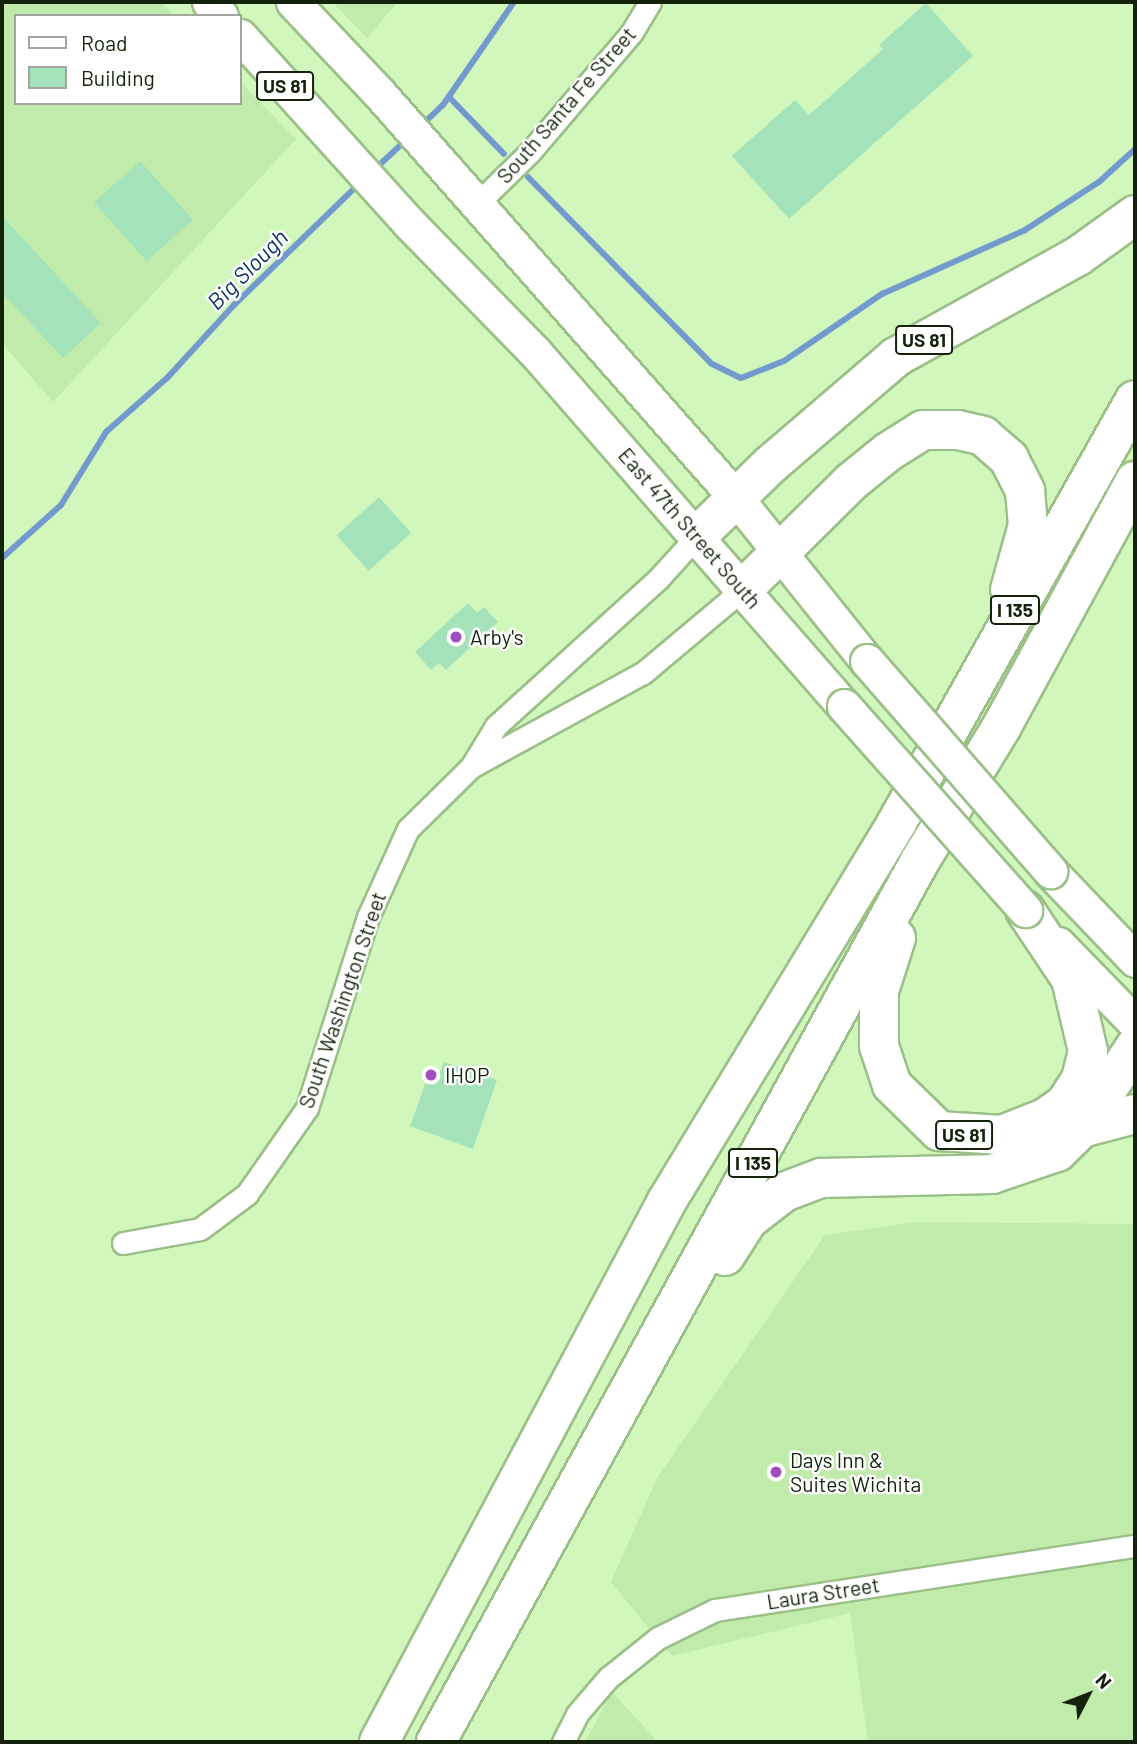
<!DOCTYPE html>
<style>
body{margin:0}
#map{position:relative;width:1137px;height:1744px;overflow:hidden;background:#d1f7bd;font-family:Barlow,sans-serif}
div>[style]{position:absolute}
.built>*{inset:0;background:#c1ebab}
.stream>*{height:6px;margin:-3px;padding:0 3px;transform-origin:3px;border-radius:3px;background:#739acd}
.building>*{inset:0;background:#a4e3b9;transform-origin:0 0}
.roads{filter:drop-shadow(2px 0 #9abf87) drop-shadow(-2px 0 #9abf87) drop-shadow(0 2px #9abf87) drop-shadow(0 -2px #9abf87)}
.minor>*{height:21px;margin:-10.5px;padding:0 10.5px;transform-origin:10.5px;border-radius:10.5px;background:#fff}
.primary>*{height:33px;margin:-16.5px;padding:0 16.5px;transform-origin:16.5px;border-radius:16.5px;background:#fff}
.motorway>*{height:38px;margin:-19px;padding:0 19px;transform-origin:19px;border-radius:19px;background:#fff}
.bridges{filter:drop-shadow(2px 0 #9abf87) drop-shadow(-2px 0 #9abf87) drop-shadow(0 2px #9abf87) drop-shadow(0 -2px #9abf87)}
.primary-bridge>*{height:33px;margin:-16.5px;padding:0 16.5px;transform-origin:16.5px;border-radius:16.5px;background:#fff}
.dots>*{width:19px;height:19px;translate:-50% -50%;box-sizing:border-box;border:4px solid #fff;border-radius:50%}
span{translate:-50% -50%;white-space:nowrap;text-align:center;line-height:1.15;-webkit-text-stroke:5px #fff;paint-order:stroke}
.shield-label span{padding:2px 5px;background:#fff;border:2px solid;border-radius:5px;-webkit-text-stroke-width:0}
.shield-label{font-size:19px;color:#14220c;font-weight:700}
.street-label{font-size:21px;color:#14220c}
.poi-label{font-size:21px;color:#14220c}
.left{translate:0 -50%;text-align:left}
.water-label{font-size:23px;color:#0d3564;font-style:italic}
.frame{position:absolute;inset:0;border:4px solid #14220c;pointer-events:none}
.legend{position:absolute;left:14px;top:14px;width:228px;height:91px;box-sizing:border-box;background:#fff;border:2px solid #a1a79e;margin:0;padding:9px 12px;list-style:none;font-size:21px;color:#14220c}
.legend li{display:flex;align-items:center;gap:14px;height:35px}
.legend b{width:35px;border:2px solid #a1a79e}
.north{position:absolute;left:1053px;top:1660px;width:70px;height:70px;-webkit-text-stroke:5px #fff;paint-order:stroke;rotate:48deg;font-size:19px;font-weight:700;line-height:28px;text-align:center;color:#14220c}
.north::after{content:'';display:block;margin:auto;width:24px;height:32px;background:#14220c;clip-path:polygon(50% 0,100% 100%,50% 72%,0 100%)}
</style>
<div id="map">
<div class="built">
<i style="clip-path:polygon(2px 2px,161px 2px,175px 16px,16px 16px,16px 103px,240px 103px,240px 82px,296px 139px,53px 402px,2px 343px)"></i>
<i style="clip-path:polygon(332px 2px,398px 2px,367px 38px)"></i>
<i style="clip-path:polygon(916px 1222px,1135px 1224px,1135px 1742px,868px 1742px,850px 1613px,672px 1656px,611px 1582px,657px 1478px,825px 1235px)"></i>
<i style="clip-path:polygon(612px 1692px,658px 1742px,585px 1742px)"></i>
</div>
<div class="stream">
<i style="left:449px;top:97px;width:79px;rotate:46deg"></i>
<i style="left:421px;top:126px;width:30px;rotate:-44deg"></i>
<i style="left:443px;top:105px;width:125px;rotate:-55.4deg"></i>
<i style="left:375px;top:169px;width:42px;rotate:-43.1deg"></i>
<i style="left:528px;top:177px;width:262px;rotate:45.5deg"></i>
<i style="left:712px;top:364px;width:32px;rotate:26deg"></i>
<i style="left:741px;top:378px;width:46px;rotate:-21.6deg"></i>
<i style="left:784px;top:361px;width:119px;rotate:-34.4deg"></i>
<i style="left:882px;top:294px;width:157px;rotate:-24.1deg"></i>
<i style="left:1025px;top:230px;width:88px;rotate:-33deg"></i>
<i style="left:1099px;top:182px;width:49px;rotate:-42.5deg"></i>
<i style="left:2px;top:558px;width:79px;rotate:-41.9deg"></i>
<i style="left:61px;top:505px;width:86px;rotate:-58.3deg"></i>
<i style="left:106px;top:432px;width:83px;rotate:-41.6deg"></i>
<i style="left:168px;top:377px;width:98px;rotate:-47.5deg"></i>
<i style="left:234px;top:305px;width:175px;rotate:-44.1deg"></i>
</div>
<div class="building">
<i style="clip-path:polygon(926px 3px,973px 56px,789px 219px,732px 156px,795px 100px,809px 115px,883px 49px,879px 45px)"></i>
<i style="left:140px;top:161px;width:79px;height:62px;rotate:48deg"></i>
<i style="clip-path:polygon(2px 216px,101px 323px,63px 358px,2px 293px)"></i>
<i style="left:379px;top:497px;width:48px;height:57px;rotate:48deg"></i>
<i style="clip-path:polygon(468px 603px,477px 613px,484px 607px,498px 622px,446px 670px,439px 663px,431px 670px,415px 652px)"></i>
<i style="clip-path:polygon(444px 1062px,497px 1080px,473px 1149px,410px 1126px,431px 1068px,440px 1072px)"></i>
</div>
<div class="roads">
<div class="minor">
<i style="left:477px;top:204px;width:74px;rotate:-44.5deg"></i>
<i style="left:530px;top:152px;width:157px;rotate:-49.6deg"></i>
<i style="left:632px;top:32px;width:35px;rotate:-59deg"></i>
<i style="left:471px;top:767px;width:196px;rotate:-28.7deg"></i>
<i style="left:643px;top:673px;width:131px;rotate:-40deg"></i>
<i style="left:123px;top:1243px;width:78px;rotate:-10.3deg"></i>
<i style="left:200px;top:1229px;width:59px;rotate:-36.7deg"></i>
<i style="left:247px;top:1194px;width:105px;rotate:-55.1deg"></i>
<i style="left:307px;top:1108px;width:201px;rotate:-72.3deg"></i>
<i style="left:368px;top:917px;width:97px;rotate:-65.6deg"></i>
<i style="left:408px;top:829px;width:88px;rotate:-44.5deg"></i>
<i style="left:471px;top:767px;width:48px;rotate:-58.6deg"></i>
<i style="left:496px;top:726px;width:219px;rotate:-42.2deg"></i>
<i style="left:658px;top:579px;width:58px;rotate:-47.8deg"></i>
<i style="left:563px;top:1742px;width:31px;rotate:-63deg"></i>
<i style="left:577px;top:1714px;width:48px;rotate:-49.3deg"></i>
<i style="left:608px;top:1678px;width:64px;rotate:-38.7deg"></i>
<i style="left:658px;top:1638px;width:64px;rotate:-26.2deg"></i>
<i style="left:715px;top:1610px;width:425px;rotate:-8.7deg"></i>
</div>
<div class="primary">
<i style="left:209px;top:2px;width:18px;rotate:49deg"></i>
<i style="left:293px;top:2px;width:125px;rotate:46.6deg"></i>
<i style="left:379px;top:93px;width:541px;rotate:48.6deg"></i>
<i style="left:737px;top:499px;width:208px;rotate:51.3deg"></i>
<i style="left:240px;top:36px;width:252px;rotate:47.9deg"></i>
<i style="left:409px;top:223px;width:179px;rotate:45.7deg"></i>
<i style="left:534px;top:351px;width:471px;rotate:48.9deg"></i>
<i style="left:1050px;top:871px;width:123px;rotate:46.3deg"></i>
<i style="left:1058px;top:944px;width:110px;rotate:45.7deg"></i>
</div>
<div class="motorway">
<i style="left:697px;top:536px;width:102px;rotate:-44.2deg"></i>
<i style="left:770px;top:465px;width:166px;rotate:-40.6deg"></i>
<i style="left:896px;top:357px;width:208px;rotate:-29deg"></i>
<i style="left:1078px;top:256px;width:70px;rotate:-35.7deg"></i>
<i style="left:743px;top:589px;width:152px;rotate:-44.7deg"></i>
<i style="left:851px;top:482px;width:48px;rotate:-39deg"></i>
<i style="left:888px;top:452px;width:41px;rotate:-32.2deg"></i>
<i style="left:923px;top:430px;width:35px"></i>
<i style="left:958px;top:430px;width:26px;rotate:13deg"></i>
<i style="left:983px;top:436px;width:35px;rotate:41deg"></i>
<i style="left:1009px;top:459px;width:36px;rotate:63deg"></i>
<i style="left:1025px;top:491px;width:34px;rotate:85deg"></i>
<i style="left:1028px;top:525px;width:67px;rotate:105.5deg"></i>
<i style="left:896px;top:938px;width:56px;rotate:107.8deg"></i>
<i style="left:879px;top:991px;width:55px;rotate:90deg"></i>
<i style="left:879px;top:1046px;width:41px;rotate:71.6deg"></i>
<i style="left:892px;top:1085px;width:66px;rotate:44.4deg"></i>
<i style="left:939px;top:1131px;width:63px;rotate:3.6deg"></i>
<i style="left:1002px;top:1135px;width:46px;rotate:-21.6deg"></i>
<i style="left:1045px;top:1118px;width:24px;rotate:-35deg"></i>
<i style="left:1065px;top:1104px;width:30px;rotate:-57deg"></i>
<i style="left:1081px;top:1079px;width:29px;rotate:-76deg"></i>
<i style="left:1088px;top:1051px;width:74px;rotate:-103.3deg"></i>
<i style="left:1071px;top:979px;width:83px;rotate:-123.7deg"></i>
<i style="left:1082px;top:1128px;width:55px;rotate:-14.8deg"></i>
<i style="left:725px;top:1256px;width:43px;rotate:-57.4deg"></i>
<i style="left:748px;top:1220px;width:46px;rotate:-37.9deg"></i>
<i style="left:784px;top:1192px;width:40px;rotate:-21deg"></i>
<i style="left:821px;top:1178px;width:171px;rotate:-1.3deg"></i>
<i style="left:992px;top:1174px;width:69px;rotate:-18.7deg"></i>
<i style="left:1057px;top:1152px;width:35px;rotate:-44deg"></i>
<i style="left:1082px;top:1128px;width:97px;rotate:-56.8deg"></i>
<i style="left:379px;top:1742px;width:613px;rotate:-61.97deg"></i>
<i style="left:667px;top:1201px;width:443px;rotate:-58.7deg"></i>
<i style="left:897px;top:822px;width:484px;rotate:-60.6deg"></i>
<i style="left:436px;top:1742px;width:1005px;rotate:-61.22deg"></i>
<i style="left:920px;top:861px;width:158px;rotate:-58.7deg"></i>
<i style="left:1002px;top:726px;width:279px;rotate:-61.5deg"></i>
</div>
</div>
<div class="bridges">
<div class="primary-bridge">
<i style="left:867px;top:661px;width:279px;rotate:48.9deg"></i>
<i style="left:844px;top:706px;width:273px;rotate:48.4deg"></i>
</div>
</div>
<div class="dots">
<i style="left:456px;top:637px;background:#9e4ebe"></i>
<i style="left:431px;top:1075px;background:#9e4ebe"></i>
<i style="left:776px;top:1472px;background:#9e4ebe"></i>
</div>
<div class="shield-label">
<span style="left:285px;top:86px">US 81</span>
<span style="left:924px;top:340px">US 81</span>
<span style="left:1015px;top:610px">I 135</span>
<span style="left:964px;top:1135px">US 81</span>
<span style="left:753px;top:1163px">I 135</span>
</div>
<div class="street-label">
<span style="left:566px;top:105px;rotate:-49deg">South Santa Fe Street</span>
<span style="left:690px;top:528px;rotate:49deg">East 47th Street South</span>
<span style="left:342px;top:1000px;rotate:-71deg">South Washington Street</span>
<span style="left:823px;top:1593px;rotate:-9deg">Laura Street</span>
</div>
<div class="poi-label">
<span class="left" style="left:470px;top:637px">Arby's</span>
<span class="left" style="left:445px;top:1075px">IHOP</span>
<span class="left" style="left:790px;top:1472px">Days Inn &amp;<br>Suites Wichita</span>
</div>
<div class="water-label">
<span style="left:247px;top:269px;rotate:-45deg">Big Slough</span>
</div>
<div class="frame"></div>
<ul class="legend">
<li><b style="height:9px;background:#fff"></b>Road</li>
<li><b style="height:19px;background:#a4e3b9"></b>Building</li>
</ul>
<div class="north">N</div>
</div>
